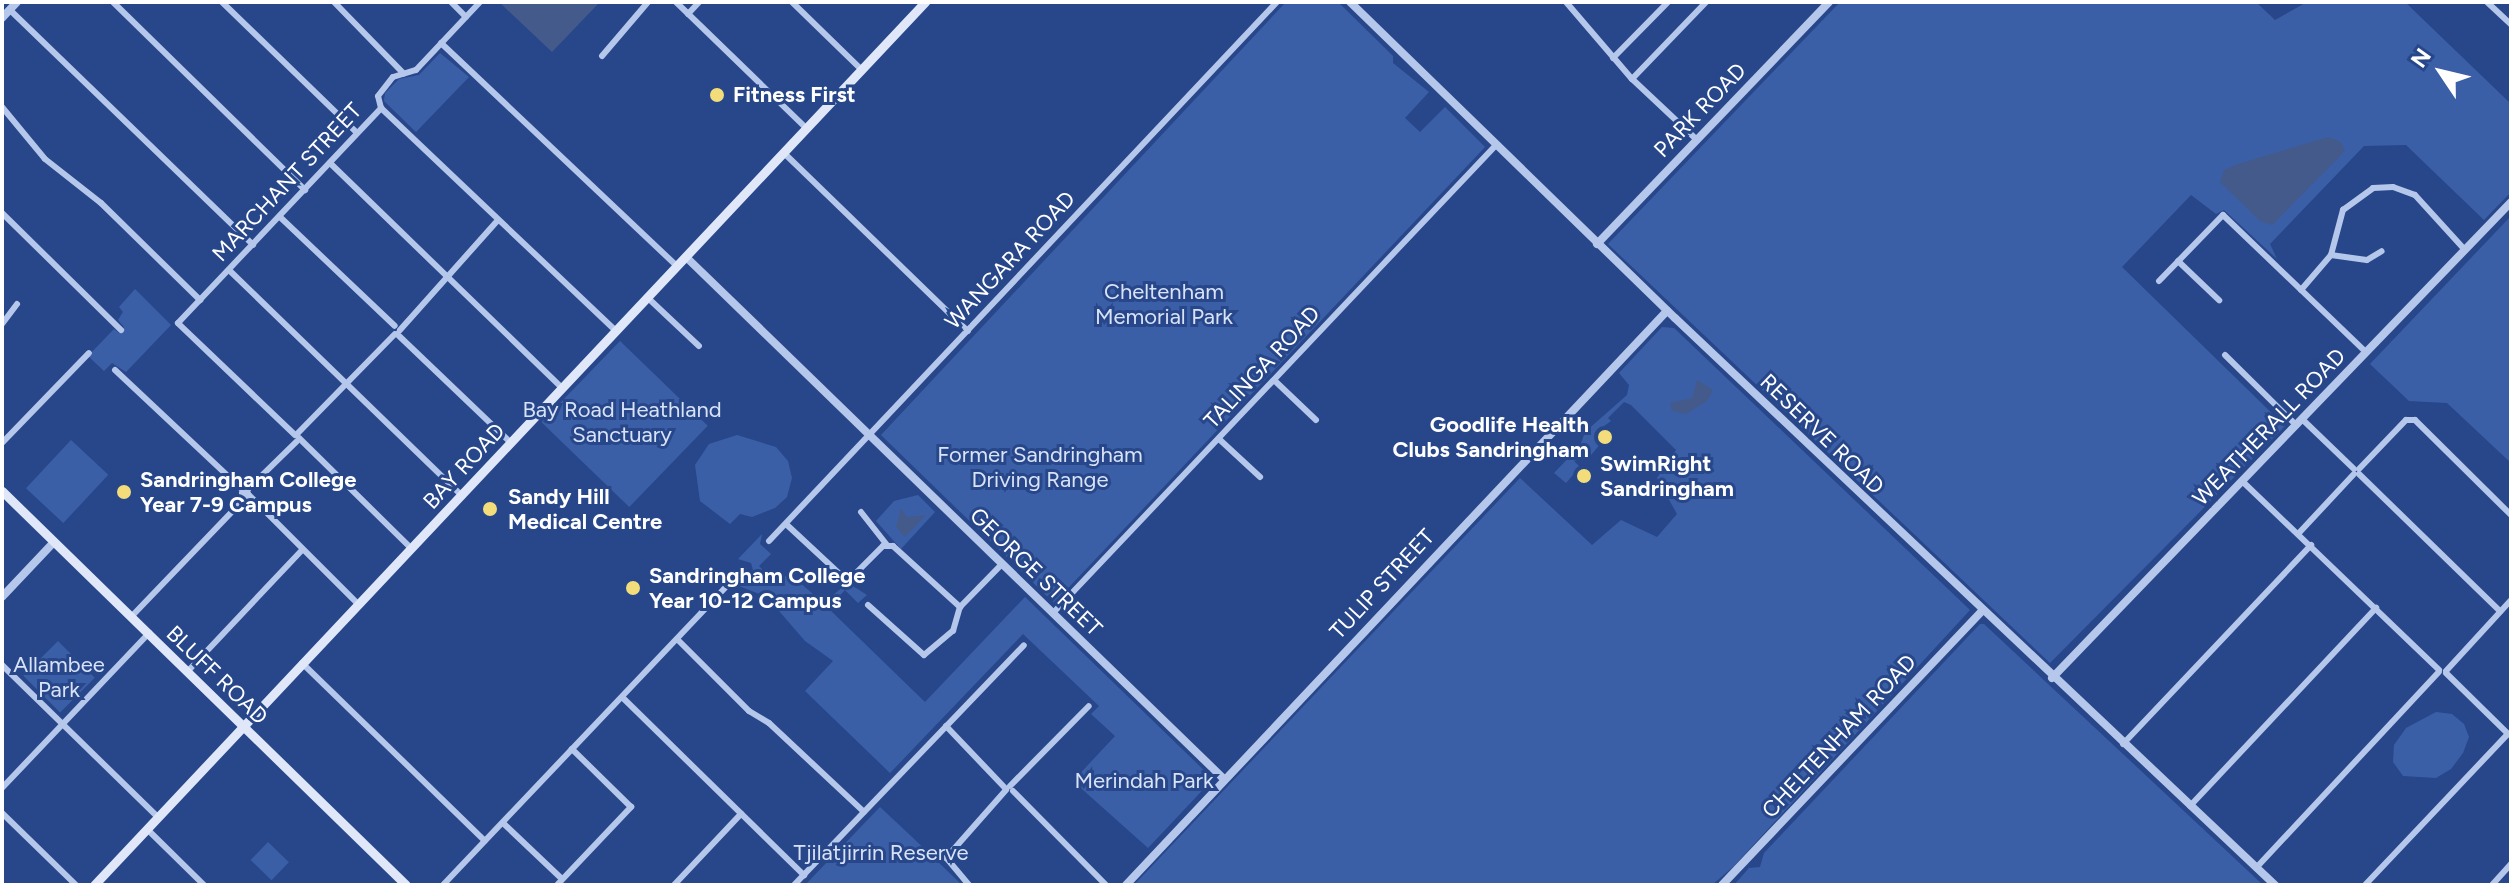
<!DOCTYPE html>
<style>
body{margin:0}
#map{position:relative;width:2513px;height:887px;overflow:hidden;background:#27478a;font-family:Figtree,sans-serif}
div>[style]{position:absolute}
.green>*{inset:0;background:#3b5fa7;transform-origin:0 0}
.water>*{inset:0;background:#435a8b}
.minor>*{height:6px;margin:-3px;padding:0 3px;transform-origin:3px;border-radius:3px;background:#b5c7ea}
.tertiary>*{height:8px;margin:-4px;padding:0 4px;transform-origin:4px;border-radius:4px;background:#b5c7ea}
.secondary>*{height:9px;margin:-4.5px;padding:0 4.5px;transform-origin:4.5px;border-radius:4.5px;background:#dfe7f8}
.dots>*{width:22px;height:22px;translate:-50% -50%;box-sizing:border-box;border:4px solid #27478a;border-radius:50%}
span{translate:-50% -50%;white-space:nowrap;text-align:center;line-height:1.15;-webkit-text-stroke:6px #27478a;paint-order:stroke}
.poi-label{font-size:22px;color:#fff;font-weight:700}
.left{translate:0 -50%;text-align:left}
.right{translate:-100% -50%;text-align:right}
.street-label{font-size:22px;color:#fff}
.park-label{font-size:22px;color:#d9e3f7}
.frame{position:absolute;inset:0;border:4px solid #fff;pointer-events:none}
.north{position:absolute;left:2401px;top:32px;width:80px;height:80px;-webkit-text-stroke:6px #27478a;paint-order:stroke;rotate:305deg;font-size:22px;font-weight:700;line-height:32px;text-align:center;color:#fff}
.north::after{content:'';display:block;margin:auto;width:28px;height:36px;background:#fff;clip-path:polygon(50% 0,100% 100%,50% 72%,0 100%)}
</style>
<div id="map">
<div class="green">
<i style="clip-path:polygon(1286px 2px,1338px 2px,1393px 56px,1393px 63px,1429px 92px,1405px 118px,1420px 132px,1445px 107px,1485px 147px,1054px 603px,881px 435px)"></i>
<i style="clip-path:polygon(1840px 2px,2256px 2px,2275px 20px,2307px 2px,2405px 2px,2511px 104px,2511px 192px,2484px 220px,2406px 145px,2364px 146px,2270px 244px,2277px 259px,2224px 210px,2216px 214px,2191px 195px,2122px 267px,2285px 426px,2050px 663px,1608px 244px)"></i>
<i style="clip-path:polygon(440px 53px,469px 77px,416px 132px,384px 101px,385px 93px,399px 79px,419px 75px)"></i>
<i style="clip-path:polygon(2511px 216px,2511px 463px,2447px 403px,2409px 401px,2370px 364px)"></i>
<i style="clip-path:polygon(135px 289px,171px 325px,126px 372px,112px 363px,104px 371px,88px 356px,114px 329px,119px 333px,124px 327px,118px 320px,123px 312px,119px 307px)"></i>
<i style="clip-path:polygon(1662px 327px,1674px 328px,1970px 610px,1734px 866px,1712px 885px,1134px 885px,1520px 478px,1592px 545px,1621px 520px,1657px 537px,1677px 514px,1657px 478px,1676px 450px,1631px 405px,1624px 402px,1608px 418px,1611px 421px,1600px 429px,1607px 436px,1591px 455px,1574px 461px,1580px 467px,1566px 483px,1554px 473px,1580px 446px,1585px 432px,1627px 395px,1629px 385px,1619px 373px)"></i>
<i style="left:620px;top:341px;width:122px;height:113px;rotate:44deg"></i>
<i style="clip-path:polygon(737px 435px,776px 447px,788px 461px,792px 478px,787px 497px,775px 508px,752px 517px,740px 514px,730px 524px,700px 501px,695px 465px,709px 444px)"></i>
<i style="left:71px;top:440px;width:51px;height:66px;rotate:43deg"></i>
<i style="clip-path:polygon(918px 495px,935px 512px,901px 549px,876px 521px,894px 501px)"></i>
<i style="clip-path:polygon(762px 534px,760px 544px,771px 554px,759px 566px,777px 584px,789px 573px,823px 603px,848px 583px,867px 595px,858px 603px,845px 590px,828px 608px,925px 702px,1025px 597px,1213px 779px,1148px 848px,1073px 781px,1115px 736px,1091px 714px,1099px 706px,1023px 634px,890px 773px,805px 691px,833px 661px,805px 641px,767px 597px,739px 586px,753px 570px,751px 563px,738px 559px)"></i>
<i style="clip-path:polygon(1980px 624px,1984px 624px,2263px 885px,1734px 885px,1749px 868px,1760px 867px,1764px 853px)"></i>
<i style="left:58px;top:641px;width:52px;height:49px;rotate:45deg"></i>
<i style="clip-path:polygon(2436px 712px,2452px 714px,2464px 724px,2469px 737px,2463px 753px,2451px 769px,2436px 778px,2403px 776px,2393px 762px,2394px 745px,2406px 728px)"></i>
<i style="clip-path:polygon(880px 807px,911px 836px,962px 885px,805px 885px)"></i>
<i style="left:268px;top:842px;width:29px;height:25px;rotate:44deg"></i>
</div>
<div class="water">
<i style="clip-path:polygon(499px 2px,600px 2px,552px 52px)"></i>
<i style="clip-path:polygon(2328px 137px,2341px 142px,2345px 151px,2272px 225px,2260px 221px,2220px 182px,2224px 170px,2238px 164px)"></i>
<i style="clip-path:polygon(1697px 380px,1713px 390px,1707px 401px,1686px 414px,1672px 411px,1670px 403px,1692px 398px)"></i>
<i style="clip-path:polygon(901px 508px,907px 517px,926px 515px,905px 537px,896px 527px)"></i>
</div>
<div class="minor">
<i style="left:113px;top:2px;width:269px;rotate:44.4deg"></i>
<i style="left:222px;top:2px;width:188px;rotate:44.1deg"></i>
<i style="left:334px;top:2px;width:100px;rotate:45.8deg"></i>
<i style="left:451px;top:2px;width:21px;rotate:45deg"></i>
<i style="left:676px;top:2px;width:182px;rotate:44.1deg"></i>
<i style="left:792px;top:2px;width:98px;rotate:44.2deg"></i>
<i style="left:1566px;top:2px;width:101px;rotate:49.4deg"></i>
<i style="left:2487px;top:2px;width:33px;rotate:43deg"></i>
<i style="left:10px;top:10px;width:338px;rotate:44deg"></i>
<i style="left:688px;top:14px;width:16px;rotate:-47deg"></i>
<i style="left:441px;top:43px;width:325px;rotate:43.4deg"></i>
<i style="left:602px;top:56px;width:71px;rotate:-49.6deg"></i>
<i style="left:1613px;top:58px;width:78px;rotate:-45.5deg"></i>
<i style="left:2px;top:107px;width:67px;rotate:50.4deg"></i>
<i style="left:45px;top:159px;width:71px;rotate:38.2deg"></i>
<i style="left:101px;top:203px;width:139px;rotate:44.4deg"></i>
<i style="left:381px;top:108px;width:324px;rotate:43.5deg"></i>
<i style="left:1696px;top:139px;width:88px;rotate:-136.8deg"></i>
<i style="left:1632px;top:79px;width:107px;rotate:-46.1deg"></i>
<i style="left:784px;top:153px;width:256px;rotate:44.1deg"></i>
<i style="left:330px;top:163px;width:323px;rotate:44.1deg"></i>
<i style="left:2px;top:213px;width:167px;rotate:44.5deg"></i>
<i style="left:280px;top:217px;width:158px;rotate:43.5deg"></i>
<i style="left:2331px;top:255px;width:36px;rotate:8deg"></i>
<i style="left:2367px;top:260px;width:17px;rotate:-31deg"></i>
<i style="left:2178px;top:261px;width:57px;rotate:43.6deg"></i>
<i style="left:229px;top:270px;width:325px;rotate:44.1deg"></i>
<i style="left:2159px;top:281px;width:92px;rotate:-45.9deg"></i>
<i style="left:2223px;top:215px;width:198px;rotate:43.8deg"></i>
<i style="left:2301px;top:290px;width:46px;rotate:-49.4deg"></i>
<i style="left:2331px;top:255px;width:47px;rotate:-75.1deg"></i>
<i style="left:2343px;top:210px;width:37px;rotate:-36deg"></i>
<i style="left:2373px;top:188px;width:20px;rotate:-3deg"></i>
<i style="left:2393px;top:187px;width:23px;rotate:20deg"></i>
<i style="left:2415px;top:195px;width:74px;rotate:47.7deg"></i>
<i style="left:648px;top:298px;width:70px;rotate:43.3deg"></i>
<i style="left:2px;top:324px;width:25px;rotate:-53deg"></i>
<i style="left:400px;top:330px;width:147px;rotate:-48.3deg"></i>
<i style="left:397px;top:334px;width:158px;rotate:43.7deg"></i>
<i style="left:2225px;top:355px;width:100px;rotate:44.6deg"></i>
<i style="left:115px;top:370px;width:177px;rotate:43.2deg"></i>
<i style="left:1274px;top:380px;width:58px;rotate:43.6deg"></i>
<i style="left:2302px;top:419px;width:72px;rotate:43.9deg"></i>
<i style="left:295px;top:435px;width:162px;rotate:-136.3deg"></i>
<i style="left:178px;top:323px;width:296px;rotate:-46.6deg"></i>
<i style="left:381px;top:108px;width:12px;rotate:-104deg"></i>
<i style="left:378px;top:96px;width:24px;rotate:-52deg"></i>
<i style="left:393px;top:77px;width:24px;rotate:-17deg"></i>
<i style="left:416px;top:70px;width:93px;rotate:-46.7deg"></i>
<i style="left:296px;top:435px;width:141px;rotate:-45.6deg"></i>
<i style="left:299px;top:438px;width:157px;rotate:44.5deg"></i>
<i style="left:1219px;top:439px;width:56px;rotate:42.8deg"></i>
<i style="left:2px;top:443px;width:125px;rotate:-46deg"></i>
<i style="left:2359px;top:469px;width:68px;rotate:-46.2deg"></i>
<i style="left:2406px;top:420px;width:9px"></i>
<i style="left:2415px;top:420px;width:135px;rotate:44.7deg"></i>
<i style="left:2359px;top:474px;width:197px;rotate:44.2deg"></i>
<i style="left:2242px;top:481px;width:273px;rotate:43.8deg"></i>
<i style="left:246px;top:491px;width:71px;rotate:-44.4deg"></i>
<i style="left:247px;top:491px;width:5px;rotate:68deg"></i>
<i style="left:249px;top:496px;width:5px;rotate:158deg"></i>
<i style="left:244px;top:498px;width:5px;rotate:-112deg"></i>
<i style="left:242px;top:493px;width:5px;rotate:-22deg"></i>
<i style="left:249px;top:495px;width:154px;rotate:45deg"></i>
<i style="left:861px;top:512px;width:42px;rotate:51.8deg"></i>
<i style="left:786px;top:524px;width:78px;rotate:42.9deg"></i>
<i style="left:843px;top:577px;width:12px;rotate:-14deg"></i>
<i style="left:855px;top:574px;width:40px;rotate:-45deg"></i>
<i style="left:883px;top:546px;width:10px"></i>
<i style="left:893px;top:546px;width:91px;rotate:42.3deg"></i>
<i style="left:960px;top:607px;width:60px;rotate:-45.7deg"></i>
<i style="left:2298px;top:534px;width:82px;rotate:-47deg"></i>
<i style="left:769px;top:541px;width:741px;rotate:-46.7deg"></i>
<i style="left:868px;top:605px;width:75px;rotate:41.8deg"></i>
<i style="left:924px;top:655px;width:38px;rotate:-40deg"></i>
<i style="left:953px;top:631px;width:25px;rotate:-74deg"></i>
<i style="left:1053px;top:613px;width:644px;rotate:-46.57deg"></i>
<i style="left:131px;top:617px;width:165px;rotate:-46.2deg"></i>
<i style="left:677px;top:639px;width:102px;rotate:45deg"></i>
<i style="left:749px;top:711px;width:23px;rotate:31deg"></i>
<i style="left:769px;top:723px;width:130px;rotate:43.1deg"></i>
<i style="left:302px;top:663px;width:255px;rotate:44.2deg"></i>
<i style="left:2px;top:665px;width:218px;rotate:44.3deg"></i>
<i style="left:188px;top:671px;width:166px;rotate:-46.7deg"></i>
<i style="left:2446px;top:671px;width:96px;rotate:-47.5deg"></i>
<i style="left:2446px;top:673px;width:87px;rotate:44.5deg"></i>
<i style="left:622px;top:697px;width:255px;rotate:44.4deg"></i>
<i style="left:946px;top:726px;width:87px;rotate:46.4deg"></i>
<i style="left:2123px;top:744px;width:274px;rotate:-46.6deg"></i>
<i style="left:1010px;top:786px;width:112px;rotate:-45.4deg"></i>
<i style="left:2px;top:788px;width:214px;rotate:-46.5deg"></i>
<i style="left:1013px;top:791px;width:132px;rotate:45.3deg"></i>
<i style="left:2190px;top:806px;width:272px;rotate:-46.8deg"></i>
<i style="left:2px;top:813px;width:103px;rotate:44.2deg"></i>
<i style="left:503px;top:823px;width:81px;rotate:43.5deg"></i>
<i style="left:147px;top:829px;width:80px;rotate:44.5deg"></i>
<i style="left:2256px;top:868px;width:268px;rotate:-47deg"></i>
<i style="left:443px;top:885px;width:436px;rotate:-46.5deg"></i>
<i style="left:557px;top:885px;width:108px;rotate:-46.5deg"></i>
<i style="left:631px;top:807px;width:83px;rotate:-135.5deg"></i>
<i style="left:674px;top:885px;width:98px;rotate:-46.7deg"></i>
<i style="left:794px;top:885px;width:332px;rotate:-46.2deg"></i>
<i style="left:969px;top:885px;width:35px;rotate:-130deg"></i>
<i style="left:946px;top:858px;width:91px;rotate:-48.6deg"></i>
<i style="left:2365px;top:885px;width:208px;rotate:-46.6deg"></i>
<i style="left:2492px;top:885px;width:28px;rotate:-48deg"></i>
</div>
<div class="tertiary">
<i style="left:1350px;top:2px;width:453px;rotate:44.2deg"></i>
<i style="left:1675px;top:318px;width:826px;rotate:43.38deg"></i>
<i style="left:2px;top:18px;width:22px;rotate:-47deg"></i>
<i style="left:1597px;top:244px;width:335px;rotate:-46.2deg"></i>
<i style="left:686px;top:257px;width:750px;rotate:44.14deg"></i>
<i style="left:2px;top:597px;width:76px;rotate:-46.6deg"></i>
<i style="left:2052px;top:678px;width:661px;rotate:-46.04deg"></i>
<i style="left:1126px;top:885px;width:789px;rotate:-46.7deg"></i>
<i style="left:1722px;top:885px;width:378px;rotate:-46.5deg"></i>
</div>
<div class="secondary">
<i style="left:2px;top:491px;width:564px;rotate:44.28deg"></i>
<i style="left:94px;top:885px;width:1213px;rotate:-46.74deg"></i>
</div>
<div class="dots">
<i style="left:717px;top:95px;background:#f2dd7a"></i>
<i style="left:1605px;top:437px;background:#f2dd7a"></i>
<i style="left:1584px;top:476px;background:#f2dd7a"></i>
<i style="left:124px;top:492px;background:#f2dd7a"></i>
<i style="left:490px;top:509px;background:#f2dd7a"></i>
<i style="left:633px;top:588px;background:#f2dd7a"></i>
</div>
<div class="poi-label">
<span class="left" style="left:733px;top:95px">Fitness First</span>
<span class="right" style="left:1589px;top:437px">Goodlife Health<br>Clubs Sandringham</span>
<span class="left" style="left:1600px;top:476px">SwimRight<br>Sandringham</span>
<span class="left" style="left:140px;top:492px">Sandringham College<br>Year 7-9 Campus</span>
<span class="left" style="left:508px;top:509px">Sandy Hill<br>Medical Centre</span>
<span class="left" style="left:649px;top:588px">Sandringham College<br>Year 10-12 Campus</span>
</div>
<div class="street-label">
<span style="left:1700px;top:110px;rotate:-46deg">PARK ROAD</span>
<span style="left:287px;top:182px;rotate:-47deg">MARCHANT STREET</span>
<span style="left:1010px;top:260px;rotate:-47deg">WANGARA ROAD</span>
<span style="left:1262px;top:367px;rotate:-47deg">TALINGA ROAD</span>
<span style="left:2269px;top:427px;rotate:-46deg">WEATHERALL ROAD</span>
<span style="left:1822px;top:434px;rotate:44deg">RESERVE ROAD</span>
<span style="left:464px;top:466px;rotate:-47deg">BAY ROAD</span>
<span style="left:1036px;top:572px;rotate:44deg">GEORGE STREET</span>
<span style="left:1382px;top:584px;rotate:-47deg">TULIP STREET</span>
<span style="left:217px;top:675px;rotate:44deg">BLUFF ROAD</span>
<span style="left:1839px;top:736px;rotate:-47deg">CHELTENHAM ROAD</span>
</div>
<div class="park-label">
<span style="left:1164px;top:304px">Cheltenham<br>Memorial Park</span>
<span style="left:622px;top:422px">Bay Road Heathland<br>Sanctuary</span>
<span style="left:1040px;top:467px">Former Sandringham<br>Driving Range</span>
<span style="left:59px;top:677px">Allambee<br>Park</span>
<span style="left:1144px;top:781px">Merindah Park</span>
<span style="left:881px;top:853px">Tjilatjirrin Reserve</span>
</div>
<div class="frame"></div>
<div class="north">N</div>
</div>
